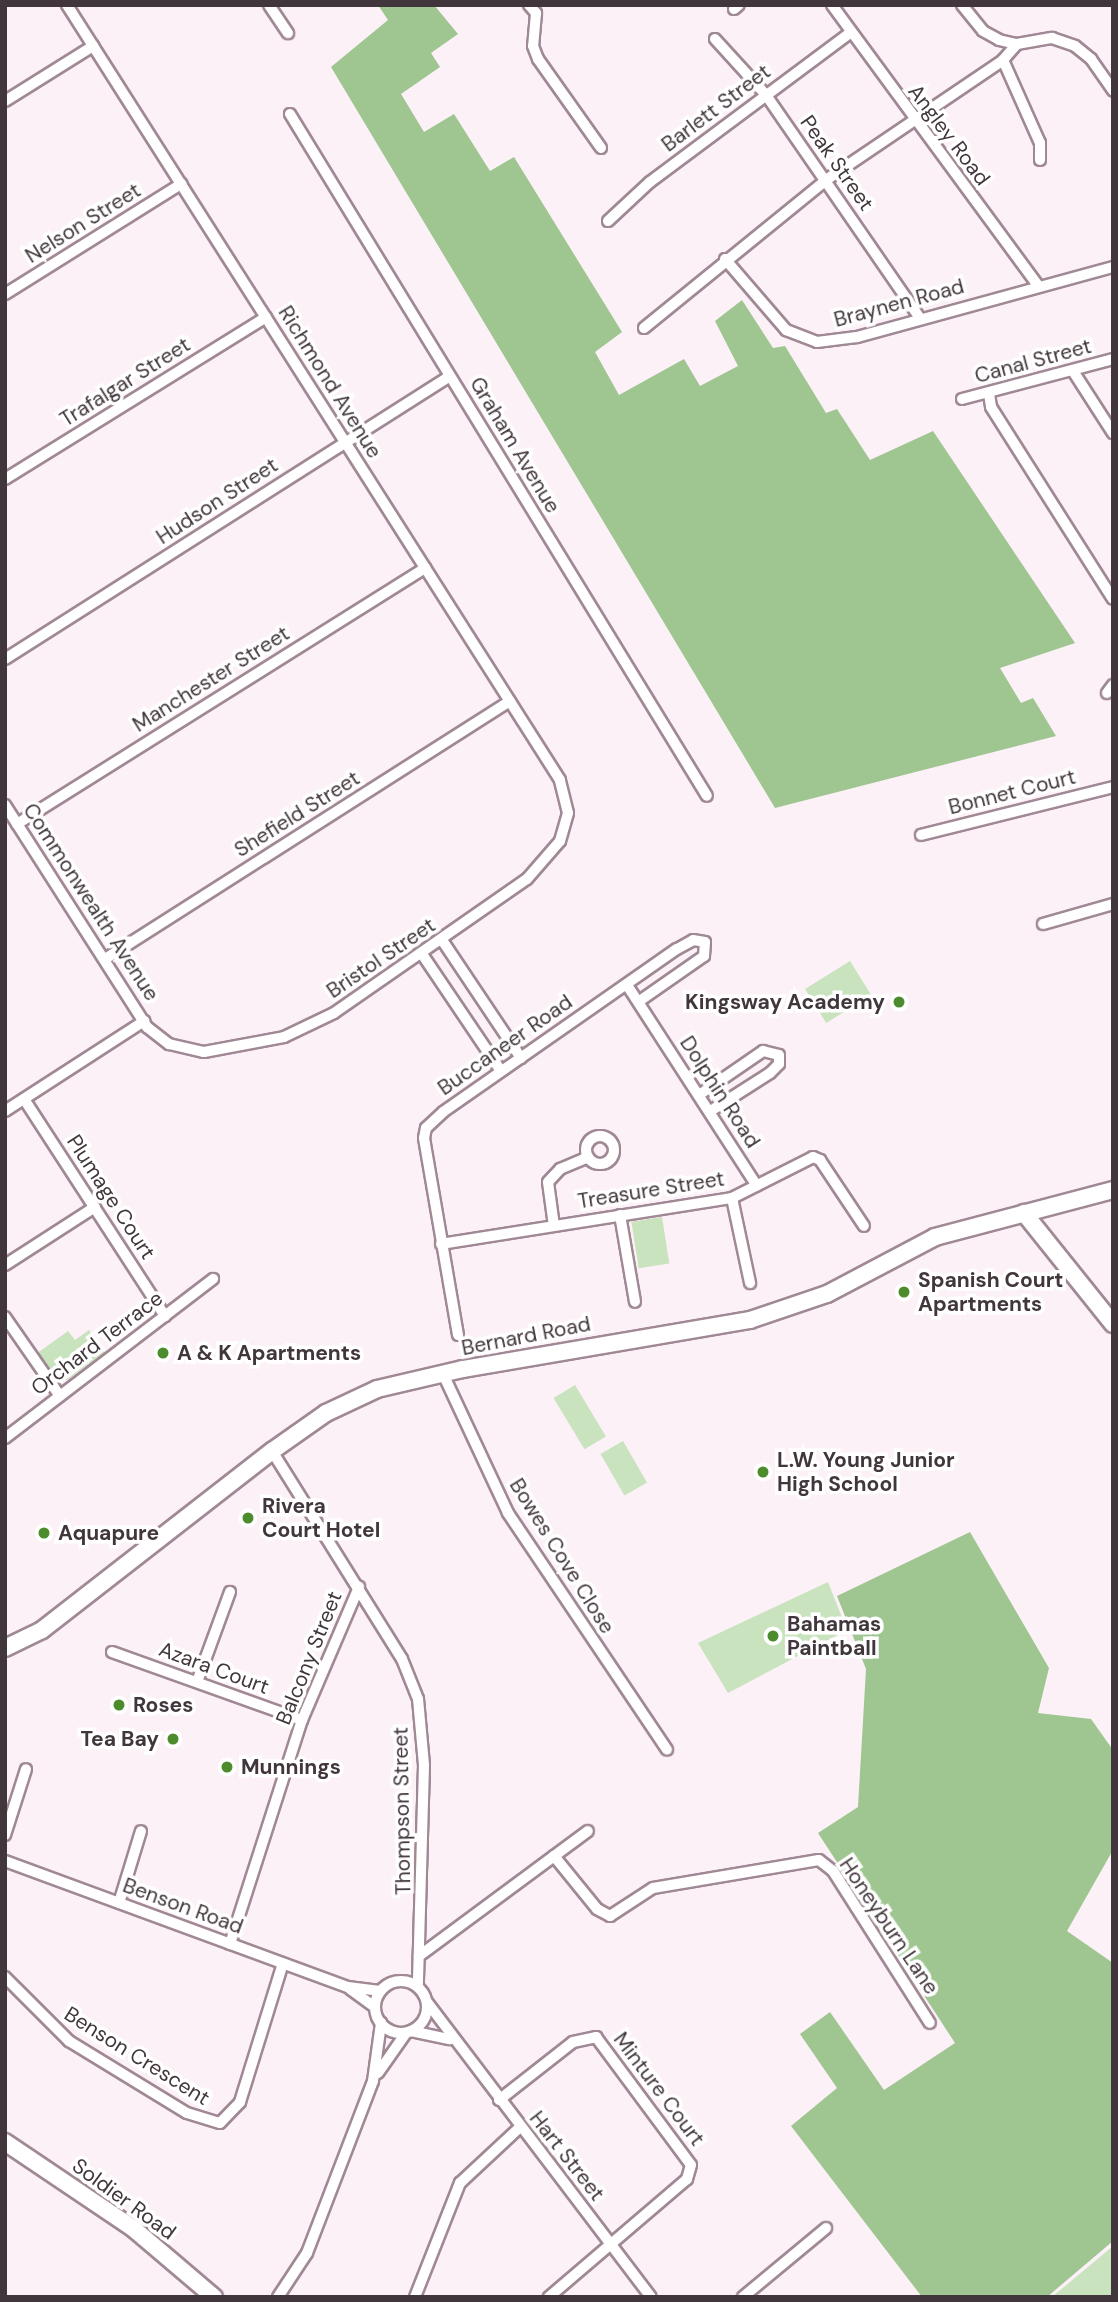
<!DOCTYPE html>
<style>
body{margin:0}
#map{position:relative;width:1118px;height:2302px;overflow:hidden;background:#fcf1f7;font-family:"DM Sans",sans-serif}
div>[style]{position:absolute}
.green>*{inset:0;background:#c8e3be;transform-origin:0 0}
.forest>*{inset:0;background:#9fc591}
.roads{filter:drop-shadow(2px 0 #a08895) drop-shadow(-2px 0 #a08895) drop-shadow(0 2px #a08895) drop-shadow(0 -2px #a08895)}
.street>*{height:10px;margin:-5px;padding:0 5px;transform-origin:5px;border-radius:5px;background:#fff}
.street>.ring{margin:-5px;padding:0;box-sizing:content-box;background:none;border:10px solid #fff;border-radius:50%}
.secondary>*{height:16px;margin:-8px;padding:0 8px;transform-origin:8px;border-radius:8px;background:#fff}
.dots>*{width:19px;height:19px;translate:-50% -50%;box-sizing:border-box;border:4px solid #fff;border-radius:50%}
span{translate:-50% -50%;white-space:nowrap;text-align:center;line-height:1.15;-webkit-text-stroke:7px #fff;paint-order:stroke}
.street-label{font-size:21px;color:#41363c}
.poi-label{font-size:21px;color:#41363c;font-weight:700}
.right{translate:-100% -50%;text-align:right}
.left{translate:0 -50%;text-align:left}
.frame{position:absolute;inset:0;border:7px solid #41363c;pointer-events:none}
</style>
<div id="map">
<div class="green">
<i style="left:850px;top:961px;width:40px;height:53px;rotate:58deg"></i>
<i style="left:662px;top:1217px;width:47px;height:31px;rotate:81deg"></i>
<i style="clip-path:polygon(89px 1330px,105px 1352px,67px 1380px,53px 1378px,36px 1354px,68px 1331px,75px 1340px)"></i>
<i style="left:575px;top:1385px;width:60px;height:25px;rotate:59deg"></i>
<i style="left:623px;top:1441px;width:48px;height:26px;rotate:60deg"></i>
<i style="clip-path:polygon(828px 1582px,847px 1630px,728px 1693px,698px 1643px)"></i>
<i style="clip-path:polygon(1113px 2246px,1113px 2297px,1052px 2297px)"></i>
</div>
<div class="forest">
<i style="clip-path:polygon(378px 5px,434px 5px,458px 34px,431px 53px,440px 67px,401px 94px,424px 132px,454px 114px,490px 171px,514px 157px,622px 332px,595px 352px,619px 395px,684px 359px,700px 386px,738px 366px,715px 321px,742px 300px,773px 348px,785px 346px,826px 413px,837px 409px,870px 460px,933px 431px,1075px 643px,1000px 668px,1021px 703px,1033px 698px,1056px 736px,775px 808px,331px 67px,388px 20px)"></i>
<i style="clip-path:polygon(970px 1532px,1049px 1668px,1038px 1713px,1091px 1719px,1113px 1750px,1113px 1850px,1067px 1931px,1113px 1963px,1113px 2241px,1047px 2297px,922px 2297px,791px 2126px,837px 2088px,800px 2034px,830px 2012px,884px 2090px,955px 2043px,818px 1833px,858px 1807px,866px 1669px,837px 1596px)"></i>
</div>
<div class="roads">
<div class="street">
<i style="left:269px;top:5px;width:34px;rotate:56deg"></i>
<i style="left:529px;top:5px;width:11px;rotate:49deg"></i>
<i style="left:536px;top:13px;width:33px;rotate:95deg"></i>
<i style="left:533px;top:46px;width:14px;rotate:69deg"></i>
<i style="left:538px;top:59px;width:109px;rotate:54.7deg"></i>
<i style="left:832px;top:5px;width:348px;rotate:53.7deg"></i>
<i style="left:962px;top:5px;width:33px;rotate:51deg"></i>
<i style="left:983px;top:31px;width:18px;rotate:29deg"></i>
<i style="left:999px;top:40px;width:18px;rotate:13deg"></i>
<i style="left:1017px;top:44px;width:36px;rotate:-10deg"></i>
<i style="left:1052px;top:38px;width:24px;rotate:19deg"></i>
<i style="left:1075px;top:46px;width:21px;rotate:39deg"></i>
<i style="left:1091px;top:59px;width:39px;rotate:55deg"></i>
<i style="left:734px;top:9px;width:6px;rotate:-39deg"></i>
<i style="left:715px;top:39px;width:76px;rotate:47.7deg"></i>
<i style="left:766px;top:95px;width:270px;rotate:55.4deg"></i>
<i style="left:1003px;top:60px;width:91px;rotate:66deg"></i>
<i style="left:1040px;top:143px;width:17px;rotate:90deg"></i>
<i style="left:5px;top:101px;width:104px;rotate:-32deg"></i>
<i style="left:290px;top:114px;width:799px;rotate:58.56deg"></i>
<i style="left:608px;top:221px;width:57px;rotate:-42.9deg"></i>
<i style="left:650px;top:182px;width:251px;rotate:-36.7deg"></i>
<i style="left:725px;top:259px;width:94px;rotate:49.3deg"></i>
<i style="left:786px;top:330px;width:33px;rotate:21deg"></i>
<i style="left:817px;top:342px;width:40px;rotate:-7.1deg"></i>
<i style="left:857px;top:337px;width:265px;rotate:-15.3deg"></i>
<i style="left:5px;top:294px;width:208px;rotate:-32deg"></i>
<i style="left:644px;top:328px;width:235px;rotate:-39.1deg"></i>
<i style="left:826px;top:180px;width:214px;rotate:-34.1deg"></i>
<i style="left:1003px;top:60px;width:21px;rotate:-49deg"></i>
<i style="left:1073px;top:371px;width:74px;rotate:57.2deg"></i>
<i style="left:989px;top:394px;width:13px;rotate:81deg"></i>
<i style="left:991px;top:407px;width:227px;rotate:57.6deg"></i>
<i style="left:962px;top:399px;width:156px;rotate:-14.8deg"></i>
<i style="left:5px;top:479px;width:307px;rotate:-31.8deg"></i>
<i style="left:5px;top:659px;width:527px;rotate:-32.45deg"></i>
<i style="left:1107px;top:693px;width:10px;rotate:-53deg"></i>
<i style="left:5px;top:805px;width:264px;rotate:57.4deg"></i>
<i style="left:147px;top:1027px;width:28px;rotate:38deg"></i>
<i style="left:169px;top:1044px;width:36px;rotate:13deg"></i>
<i style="left:204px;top:1052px;width:81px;rotate:-10.6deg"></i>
<i style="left:284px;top:1037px;width:55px;rotate:-25.6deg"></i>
<i style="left:334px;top:1013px;width:235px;rotate:-34.8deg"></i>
<i style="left:527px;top:879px;width:50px;rotate:-49deg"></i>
<i style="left:560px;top:841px;width:29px;rotate:-74deg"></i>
<i style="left:568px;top:813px;width:34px;rotate:-104deg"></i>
<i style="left:560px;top:780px;width:919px;rotate:-122.46deg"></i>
<i style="left:17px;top:824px;width:482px;rotate:-32.1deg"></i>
<i style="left:921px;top:835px;width:198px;rotate:-14deg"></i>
<i style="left:1043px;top:924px;width:73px;rotate:-15.9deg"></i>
<i style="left:442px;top:940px;width:142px;rotate:56.2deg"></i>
<i style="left:422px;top:954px;width:141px;rotate:56deg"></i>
<i style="left:105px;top:959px;width:480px;rotate:-32.5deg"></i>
<i style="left:627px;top:985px;width:239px;rotate:57.1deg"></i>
<i style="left:699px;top:1095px;width:78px;rotate:-34.5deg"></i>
<i style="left:763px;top:1051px;width:16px;rotate:14deg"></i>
<i style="left:779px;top:1055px;width:9px;rotate:90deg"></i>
<i style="left:779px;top:1064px;width:13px;rotate:135deg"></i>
<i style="left:770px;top:1073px;width:72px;rotate:147.4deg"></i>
<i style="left:24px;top:1099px;width:259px;rotate:57deg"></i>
<i style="left:5px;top:1111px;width:166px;rotate:-32.9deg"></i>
<i class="ring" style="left:586px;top:1136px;width:18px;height:18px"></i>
<i style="left:732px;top:1198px;width:87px;rotate:78deg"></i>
<i style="left:620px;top:1215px;width:88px;rotate:80.2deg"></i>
<i style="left:554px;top:1226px;width:44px;rotate:-97.8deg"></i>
<i style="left:548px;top:1182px;width:18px;rotate:-47deg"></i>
<i style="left:560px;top:1169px;width:30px;rotate:-23deg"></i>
<i style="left:441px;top:1244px;width:295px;rotate:-9deg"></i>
<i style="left:732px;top:1198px;width:91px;rotate:-26.8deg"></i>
<i style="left:813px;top:1157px;width:8px;rotate:23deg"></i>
<i style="left:820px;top:1160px;width:79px;rotate:56.3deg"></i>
<i style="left:5px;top:1265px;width:107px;rotate:-32.8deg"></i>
<i style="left:5px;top:1317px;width:96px;rotate:55.2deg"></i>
<i style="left:458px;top:1335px;width:200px;rotate:-99.8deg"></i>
<i style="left:424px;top:1138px;width:10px;rotate:-79deg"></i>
<i style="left:426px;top:1128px;width:23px;rotate:-43deg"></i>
<i style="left:443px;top:1112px;width:285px;rotate:-34.9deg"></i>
<i style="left:677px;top:949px;width:18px;rotate:-29deg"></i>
<i style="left:693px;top:940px;width:12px;rotate:9deg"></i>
<i style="left:705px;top:942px;width:14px;rotate:94deg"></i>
<i style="left:704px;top:956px;width:80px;rotate:145.1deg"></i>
<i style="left:443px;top:1374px;width:153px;rotate:64.9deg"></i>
<i style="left:508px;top:1513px;width:285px;rotate:56.1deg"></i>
<i style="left:5px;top:1438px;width:262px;rotate:-37.4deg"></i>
<i style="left:272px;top:1451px;width:245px;rotate:58deg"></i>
<i style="left:402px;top:1659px;width:43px;rotate:68.2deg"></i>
<i style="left:418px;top:1699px;width:66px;rotate:84.8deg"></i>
<i style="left:424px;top:1765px;width:221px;rotate:91.6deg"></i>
<i style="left:112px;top:1652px;width:202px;rotate:19.7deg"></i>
<i style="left:197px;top:1682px;width:96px;rotate:-69.9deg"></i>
<i style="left:5px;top:1835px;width:69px;rotate:-72.3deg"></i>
<i style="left:554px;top:1856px;width:68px;rotate:50.9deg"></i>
<i style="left:597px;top:1909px;width:15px;rotate:28deg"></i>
<i style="left:610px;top:1916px;width:51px;rotate:-33.1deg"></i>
<i style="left:653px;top:1888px;width:168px;rotate:-9.6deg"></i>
<i style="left:819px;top:1860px;width:18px;rotate:38deg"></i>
<i style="left:833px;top:1871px;width:180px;rotate:57.5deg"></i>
<i style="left:5px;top:1861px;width:365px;rotate:20.2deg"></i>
<i style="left:348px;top:1987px;width:32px;rotate:7deg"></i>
<i style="left:119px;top:1903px;width:75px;rotate:-73deg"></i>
<i style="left:230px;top:1944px;width:235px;rotate:-72.2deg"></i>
<i style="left:302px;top:1720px;width:145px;rotate:-66.8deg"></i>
<i style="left:419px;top:1956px;width:210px;rotate:-36.5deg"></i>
<i style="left:5px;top:1977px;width:91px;rotate:45deg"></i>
<i style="left:69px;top:2041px;width:138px;rotate:31.4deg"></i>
<i style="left:187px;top:2113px;width:34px;rotate:17deg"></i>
<i style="left:220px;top:2123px;width:29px;rotate:-46deg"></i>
<i style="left:240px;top:2102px;width:145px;rotate:-72.8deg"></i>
<i class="ring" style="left:375px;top:1981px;width:42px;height:42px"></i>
<i style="left:350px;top:1989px;width:31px;rotate:36deg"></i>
<i style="left:427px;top:2002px;width:370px;rotate:52.8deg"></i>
<i style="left:411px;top:2031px;width:40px;rotate:12deg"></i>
<i style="left:378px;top:2073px;width:49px;rotate:-55deg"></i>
<i style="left:499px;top:2100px;width:94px;rotate:-38.1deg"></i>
<i style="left:573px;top:2042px;width:24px;rotate:-12deg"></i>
<i style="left:596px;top:2037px;width:159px;rotate:53.4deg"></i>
<i style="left:691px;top:2165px;width:15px;rotate:106deg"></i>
<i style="left:687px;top:2179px;width:182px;rotate:139.5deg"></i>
<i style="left:278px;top:2297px;width:53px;rotate:-56.6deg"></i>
<i style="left:307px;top:2253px;width:184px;rotate:-69deg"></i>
<i style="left:373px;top:2081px;width:59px;rotate:-82.1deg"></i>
<i style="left:415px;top:2297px;width:123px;rotate:-68.5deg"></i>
<i style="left:460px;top:2183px;width:82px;rotate:-43deg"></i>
<i style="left:743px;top:2297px;width:108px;rotate:-39.7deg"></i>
</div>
<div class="secondary">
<i style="left:1024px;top:1213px;width:142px;rotate:51.3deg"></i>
<i style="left:5px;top:1648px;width:41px;rotate:-25.9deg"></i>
<i style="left:42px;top:1630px;width:291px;rotate:-37.9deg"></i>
<i style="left:272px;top:1451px;width:66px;rotate:-35.1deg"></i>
<i style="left:326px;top:1413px;width:56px;rotate:-25.2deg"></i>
<i style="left:377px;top:1389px;width:88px;rotate:-13.1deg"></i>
<i style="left:463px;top:1369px;width:291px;rotate:-9.7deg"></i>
<i style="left:750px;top:1320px;width:81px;rotate:-18.7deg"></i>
<i style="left:827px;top:1294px;width:122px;rotate:-27.8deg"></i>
<i style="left:935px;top:1237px;width:184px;rotate:-14.8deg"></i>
<i style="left:5px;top:2142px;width:156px;rotate:34deg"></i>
<i style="left:134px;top:2229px;width:105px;rotate:40.4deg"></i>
</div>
</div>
<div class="dots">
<i style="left:899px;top:1002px;background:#4c8c2d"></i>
<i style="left:904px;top:1292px;background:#4c8c2d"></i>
<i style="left:163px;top:1353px;background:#4c8c2d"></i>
<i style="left:763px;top:1472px;background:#4c8c2d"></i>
<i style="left:248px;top:1518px;background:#4c8c2d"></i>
<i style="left:44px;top:1533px;background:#4c8c2d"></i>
<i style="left:773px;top:1636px;background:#4c8c2d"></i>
<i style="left:119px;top:1705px;background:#4c8c2d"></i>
<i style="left:173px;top:1739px;background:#4c8c2d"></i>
<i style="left:227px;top:1767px;background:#4c8c2d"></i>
</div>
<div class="street-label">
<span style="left:716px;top:108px;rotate:-37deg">Barlett Street</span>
<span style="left:949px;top:135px;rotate:53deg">Angley Road</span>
<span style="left:837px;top:163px;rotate:55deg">Peak Street</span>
<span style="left:83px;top:223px;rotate:-32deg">Nelson Street</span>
<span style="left:899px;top:303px;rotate:-15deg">Braynen Road</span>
<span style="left:1033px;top:361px;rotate:-15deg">Canal Street</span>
<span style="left:125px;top:382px;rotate:-32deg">Trafalgar Street</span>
<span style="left:330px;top:382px;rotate:58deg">Richmond Avenue</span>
<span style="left:515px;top:445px;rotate:59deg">Graham Avenue</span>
<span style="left:217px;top:501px;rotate:-33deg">Hudson Street</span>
<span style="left:211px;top:679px;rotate:-32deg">Manchester Street</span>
<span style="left:1012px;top:792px;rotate:-14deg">Bonnet Court</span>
<span style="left:297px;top:814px;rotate:-32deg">Shefield Street</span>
<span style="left:91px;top:902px;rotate:57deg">Commonwealth Avenue</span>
<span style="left:381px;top:958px;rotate:-34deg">Bristol Street</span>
<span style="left:505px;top:1045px;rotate:-35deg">Buccaneer Road</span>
<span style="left:720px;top:1092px;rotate:57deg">Dolphin Road</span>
<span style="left:651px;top:1190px;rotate:-9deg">Treasure Street</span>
<span style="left:111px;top:1197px;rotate:57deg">Plumage Court</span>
<span style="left:526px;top:1336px;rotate:-11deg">Bernard Road</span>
<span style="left:97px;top:1343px;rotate:-37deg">Orchard Terrace</span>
<span style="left:562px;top:1556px;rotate:58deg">Bowes Cove Close</span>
<span style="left:309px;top:1658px;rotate:-68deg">Balcony Street</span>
<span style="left:214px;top:1668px;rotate:20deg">Azara Court</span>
<span style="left:402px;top:1811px;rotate:-91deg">Thompson Street</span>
<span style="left:183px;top:1906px;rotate:20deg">Benson Road</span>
<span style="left:889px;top:1926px;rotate:56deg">Honeyburn Lane</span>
<span style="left:137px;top:2056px;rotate:32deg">Benson Crescent</span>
<span style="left:659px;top:2089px;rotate:53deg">Minture Court</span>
<span style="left:567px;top:2156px;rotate:52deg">Hart Street</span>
<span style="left:124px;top:2199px;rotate:36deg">Soldier Road</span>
</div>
<div class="poi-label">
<span class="right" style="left:885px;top:1002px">Kingsway Academy</span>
<span class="left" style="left:918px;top:1292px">Spanish Court<br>Apartments</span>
<span class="left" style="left:177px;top:1353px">A &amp; K Apartments</span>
<span class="left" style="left:777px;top:1472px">L.W. Young Junior<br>High School</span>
<span class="left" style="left:262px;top:1518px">Rivera<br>Court Hotel</span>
<span class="left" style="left:58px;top:1533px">Aquapure</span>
<span class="left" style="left:787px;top:1636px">Bahamas<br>Paintball</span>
<span class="left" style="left:133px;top:1705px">Roses</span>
<span class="right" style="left:159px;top:1739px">Tea Bay</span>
<span class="left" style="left:241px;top:1767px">Munnings</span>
</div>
<div class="frame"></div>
</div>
